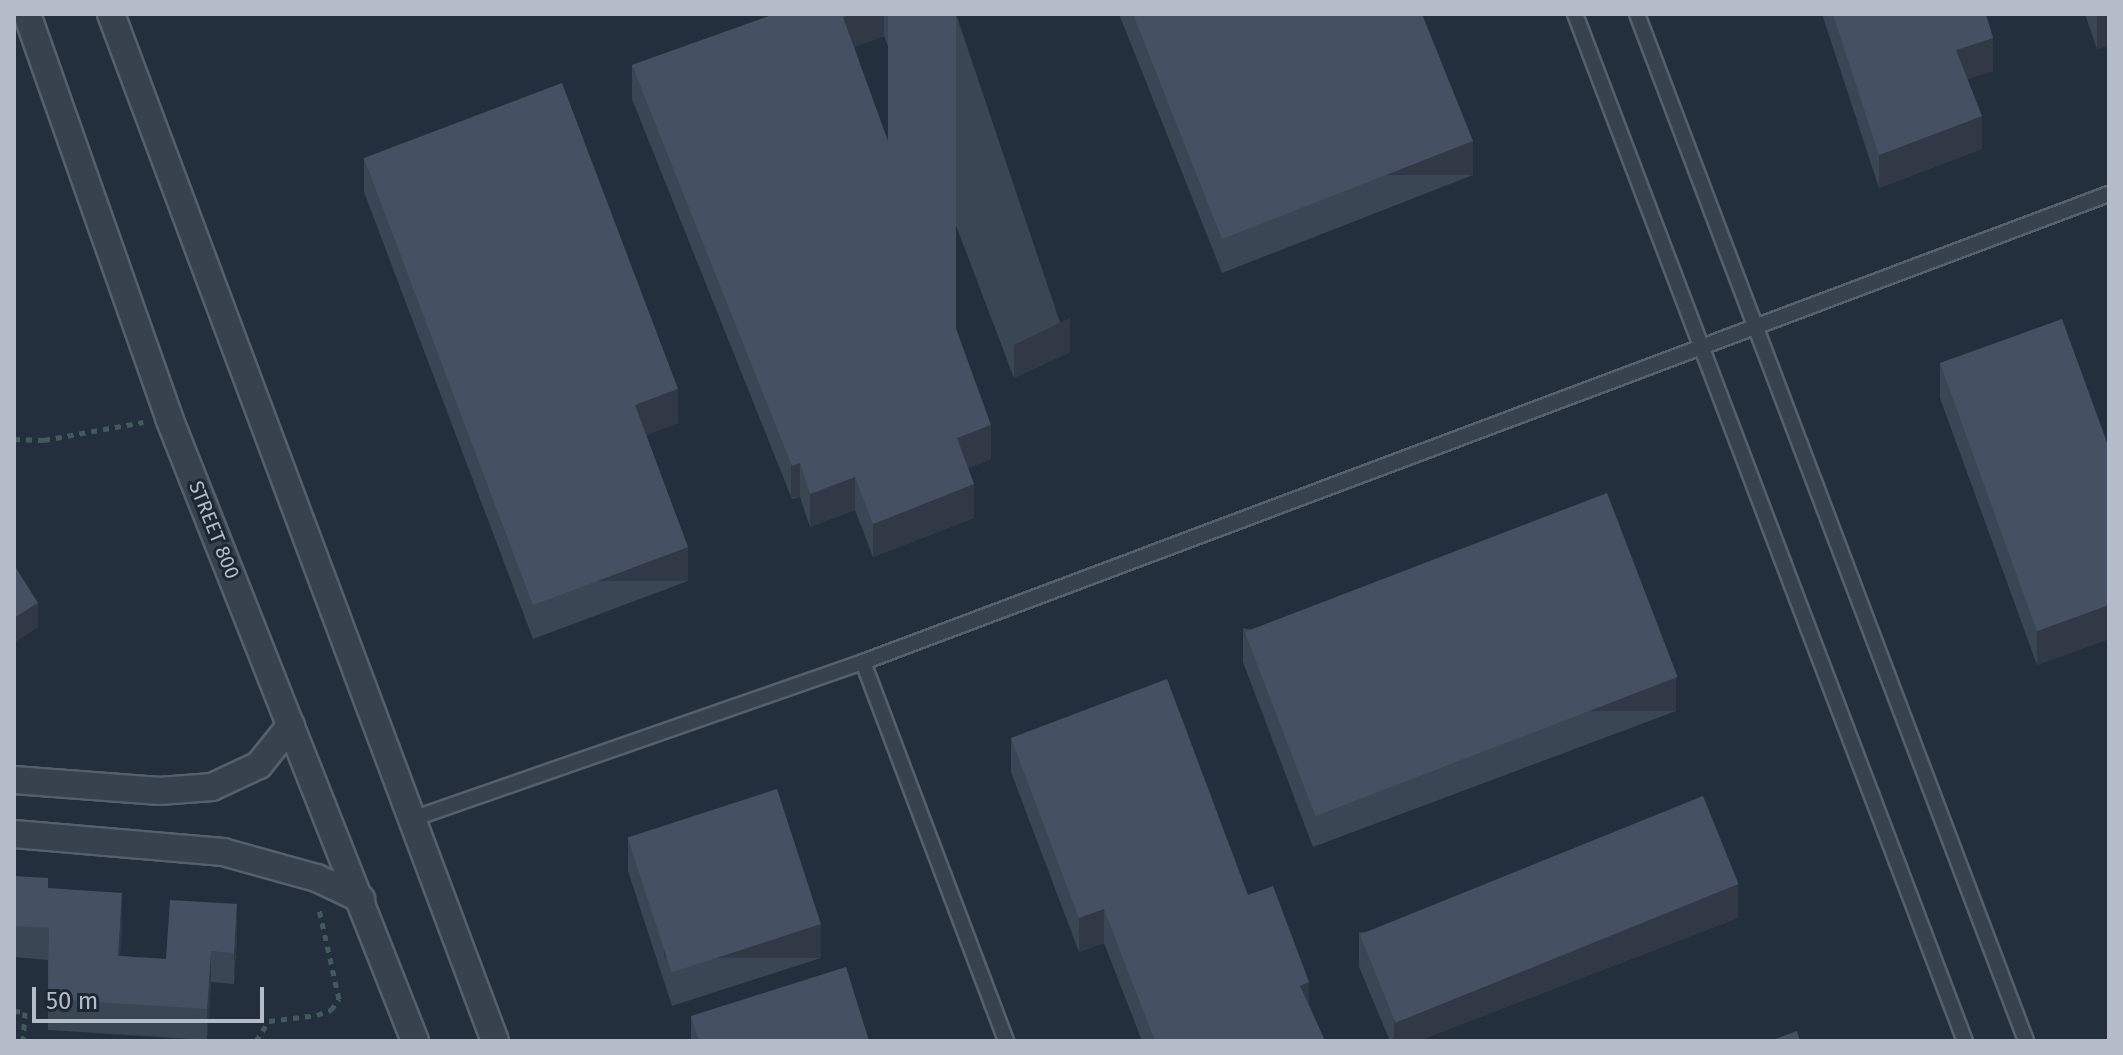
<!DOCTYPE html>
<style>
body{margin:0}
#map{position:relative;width:2123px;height:1055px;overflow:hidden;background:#242f3e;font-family:"Fira Sans",sans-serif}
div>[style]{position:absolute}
.path>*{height:5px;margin-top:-2.5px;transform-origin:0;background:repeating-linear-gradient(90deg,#44595c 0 6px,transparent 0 12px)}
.roads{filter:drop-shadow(2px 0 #565f6c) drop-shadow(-2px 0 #565f6c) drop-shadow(0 2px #565f6c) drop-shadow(0 -2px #565f6c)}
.lane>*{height:14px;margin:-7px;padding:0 7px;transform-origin:7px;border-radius:7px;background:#38414e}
.street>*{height:26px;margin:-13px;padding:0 13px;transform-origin:13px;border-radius:13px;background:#38414e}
.wall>*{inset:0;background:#3b4654}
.shaded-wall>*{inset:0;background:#303945;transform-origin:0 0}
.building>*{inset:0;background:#455162;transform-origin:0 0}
span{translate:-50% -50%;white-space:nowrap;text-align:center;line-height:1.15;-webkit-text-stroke:6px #1d2633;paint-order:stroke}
.street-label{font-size:20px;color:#b4bcc9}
.frame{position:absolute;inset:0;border:16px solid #b4bcc9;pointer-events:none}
.scale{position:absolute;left:32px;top:987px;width:232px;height:36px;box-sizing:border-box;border:4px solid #b4bcc9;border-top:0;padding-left:10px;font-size:24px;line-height:28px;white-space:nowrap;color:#b4bcc9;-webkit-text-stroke:6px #1d2633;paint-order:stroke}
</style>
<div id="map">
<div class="path">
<i style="left:14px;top:439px;width:30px;rotate:2deg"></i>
<i style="left:44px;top:440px;width:101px;rotate:-10.3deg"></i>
<i style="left:14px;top:1011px;width:11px;rotate:5deg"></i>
<i style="left:25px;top:1012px;width:29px;rotate:94deg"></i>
<i style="left:256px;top:1041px;width:24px;rotate:-57deg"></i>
<i style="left:269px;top:1021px;width:48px;rotate:-7.1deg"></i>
<i style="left:317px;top:1015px;width:15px;rotate:-20deg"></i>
<i style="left:331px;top:1010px;width:14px;rotate:-54deg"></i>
<i style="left:339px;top:999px;width:92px;rotate:-102.5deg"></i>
</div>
<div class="roads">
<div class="lane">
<i style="left:1575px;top:14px;width:1099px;rotate:69.21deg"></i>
<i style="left:1637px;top:14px;width:1098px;rotate:69.25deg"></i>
<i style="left:863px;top:662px;width:405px;rotate:69.3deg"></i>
<i style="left:412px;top:819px;width:478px;rotate:-19.2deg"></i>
<i style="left:863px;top:662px;width:1331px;rotate:-20.59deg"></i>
</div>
<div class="street">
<i style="left:27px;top:14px;width:428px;rotate:70.6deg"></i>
<i style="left:169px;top:418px;width:670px;rotate:68.45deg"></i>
<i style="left:111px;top:14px;width:1096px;rotate:69.5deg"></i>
<i style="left:14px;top:780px;width:146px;rotate:4.3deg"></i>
<i style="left:160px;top:791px;width:52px;rotate:-4.4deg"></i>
<i style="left:212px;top:787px;width:52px;rotate:-25.1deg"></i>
<i style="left:259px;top:765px;width:51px;rotate:-51.3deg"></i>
<i style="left:14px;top:834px;width:210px;rotate:4.9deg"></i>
<i style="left:223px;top:852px;width:98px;rotate:15.5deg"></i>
<i style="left:317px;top:878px;width:49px;rotate:25.5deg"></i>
</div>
</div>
<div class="wall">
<i style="clip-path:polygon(775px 14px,956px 14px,1070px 352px,1014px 378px,884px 36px,854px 47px,991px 459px,968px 468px,974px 518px,873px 557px,855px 510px,810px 527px,800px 497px,792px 499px,632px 99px,632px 65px)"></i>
<i style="clip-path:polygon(1119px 14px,1422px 14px,1473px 175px,1222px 273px)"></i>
<i style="clip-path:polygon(1822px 14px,1986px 14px,1993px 71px,1967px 79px,1982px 149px,1879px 188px)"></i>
<i style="clip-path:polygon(2085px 14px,2109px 14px,2109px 45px,2097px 49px)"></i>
<i style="clip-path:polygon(364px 158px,678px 423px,646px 435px,688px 581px,533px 639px,364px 192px)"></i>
<i style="clip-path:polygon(1940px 363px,2109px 448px,2109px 639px,2037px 665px,1940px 398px)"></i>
<i style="clip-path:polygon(1243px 628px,1676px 711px,1313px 847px,1243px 662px)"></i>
<i style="clip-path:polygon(1011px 738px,1248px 895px,1309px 1005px,1325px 1041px,1142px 1041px,1104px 943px,1079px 952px,1011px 772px)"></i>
<i style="clip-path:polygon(628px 837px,821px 958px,672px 1006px,628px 871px)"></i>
<i style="clip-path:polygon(14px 876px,48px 888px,122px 924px,120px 956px,166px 959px,237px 935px,234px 984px,211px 982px,207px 1040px,48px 1030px,48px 960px,14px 957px)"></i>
<i style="clip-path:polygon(1738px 918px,1418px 1041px,1390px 1041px,1359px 967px,1359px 932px)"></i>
<i style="clip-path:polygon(691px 1016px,869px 1041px,691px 1041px)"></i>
</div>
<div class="shaded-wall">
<i style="clip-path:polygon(852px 14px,884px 14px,884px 36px,843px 51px,843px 17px)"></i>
<i style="clip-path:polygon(2101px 14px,2109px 14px,2109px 45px,2097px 49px,2097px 15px)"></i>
<i style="clip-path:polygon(1993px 38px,1993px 71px,1956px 83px,1956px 50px)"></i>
<i style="clip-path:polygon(1982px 116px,1982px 149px,1879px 188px,1879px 155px)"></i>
<i style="left:1473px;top:141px;width:34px;height:269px;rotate:90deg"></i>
<i style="clip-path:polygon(1070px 318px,1070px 352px,1014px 378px,1014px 345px)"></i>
<i style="clip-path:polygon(678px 389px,678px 423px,635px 440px,635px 405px)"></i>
<i style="clip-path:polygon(991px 425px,991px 459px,957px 472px,957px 438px)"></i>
<i style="left:800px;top:463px;width:34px;height:9px;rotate:90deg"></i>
<i style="clip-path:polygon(855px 477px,855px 510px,810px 527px,810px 494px)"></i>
<i style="clip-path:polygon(974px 484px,974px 518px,873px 557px,873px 524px)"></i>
<i style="left:688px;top:547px;width:34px;height:165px;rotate:90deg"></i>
<i style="clip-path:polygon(38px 603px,38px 627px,14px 643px,14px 618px)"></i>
<i style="clip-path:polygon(2109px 605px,2109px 639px,2037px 665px,2037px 631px)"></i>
<i style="left:1676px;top:677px;width:34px;height:387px;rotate:90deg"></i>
<i style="clip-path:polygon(1738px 884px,1738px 918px,1418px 1041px,1394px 1041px,1394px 1016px)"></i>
<i style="clip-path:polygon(122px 893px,122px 924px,118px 988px,118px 956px)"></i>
<i style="clip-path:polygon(237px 904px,237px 935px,234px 984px,234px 953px)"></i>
<i style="clip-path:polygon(1104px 909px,1104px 943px,1079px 952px,1079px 918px)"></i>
<i style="left:821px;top:924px;width:34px;height:157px;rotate:90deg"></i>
<i style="clip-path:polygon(211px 951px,211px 982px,207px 1040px,207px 1009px)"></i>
<i style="clip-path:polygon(1309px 982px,1309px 1017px,1300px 986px)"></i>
</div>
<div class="building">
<i style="clip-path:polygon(775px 14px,852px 14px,843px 17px,991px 425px,957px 438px,974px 484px,873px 524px,855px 477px,810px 494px,800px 463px,792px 466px,632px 65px)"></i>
<i style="left:888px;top:14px;width:68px;height:354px"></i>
<i style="clip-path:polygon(1133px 14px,1422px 14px,1473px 141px,1222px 239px)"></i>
<i style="clip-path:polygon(1833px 14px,1986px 14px,1993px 38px,1956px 50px,1982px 116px,1879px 155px)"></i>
<i style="clip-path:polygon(562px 83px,678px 389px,635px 405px,688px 547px,533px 605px,364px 158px)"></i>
<i style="clip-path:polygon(2062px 319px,2109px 448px,2109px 605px,2037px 631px,1940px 363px)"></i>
<i style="left:1607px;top:493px;width:197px;height:388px;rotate:69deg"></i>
<i style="clip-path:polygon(14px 565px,38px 603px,14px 618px)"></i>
<i style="clip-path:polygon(1167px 679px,1248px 895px,1273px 886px,1309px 982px,1300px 986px,1325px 1041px,1155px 1041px,1104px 909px,1079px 918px,1011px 738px)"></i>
<i style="left:777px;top:789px;width:142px;height:157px;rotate:72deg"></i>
<i style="left:1703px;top:796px;width:95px;height:370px;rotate:68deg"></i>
<i style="clip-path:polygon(14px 876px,48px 878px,48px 888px,122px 893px,118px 956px,166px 959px,170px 900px,237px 904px,234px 953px,211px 951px,207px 1009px,48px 999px,49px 928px,14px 926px)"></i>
<i style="clip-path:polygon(846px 967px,869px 1041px,699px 1041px,691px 1016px)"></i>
<i style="clip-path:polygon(1797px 1031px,1800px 1041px,1770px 1041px)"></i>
</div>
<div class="street-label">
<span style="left:214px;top:530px;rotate:68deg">STREET 800</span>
</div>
<div class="frame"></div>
<div class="scale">50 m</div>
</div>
